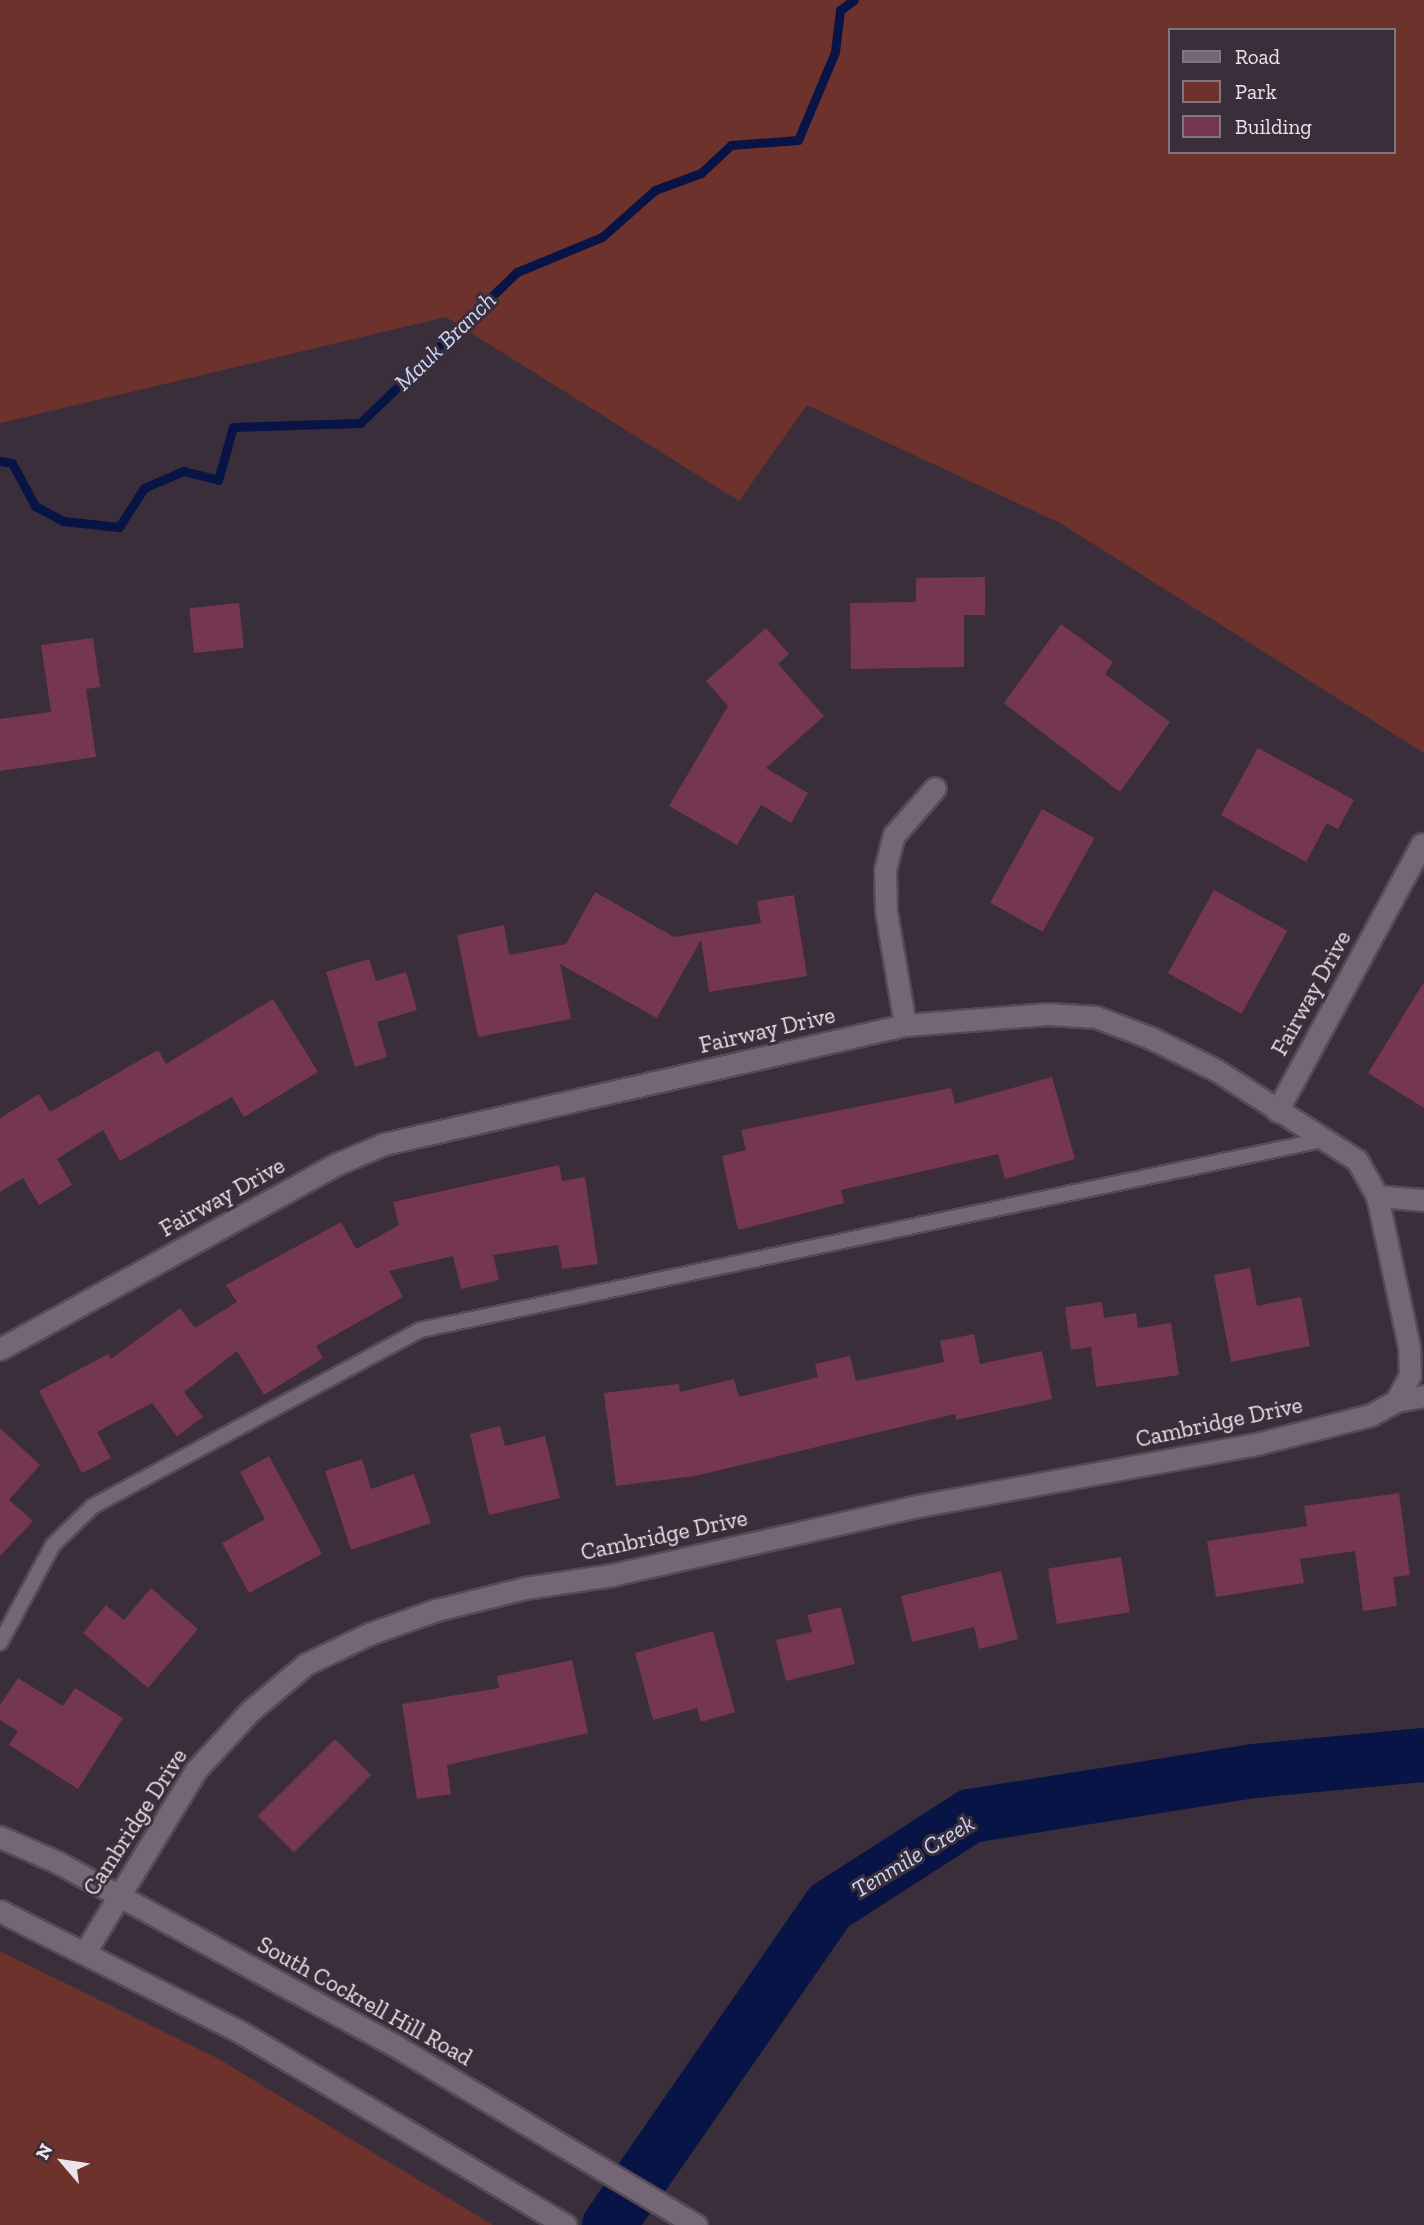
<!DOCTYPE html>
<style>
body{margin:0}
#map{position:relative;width:1424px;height:2225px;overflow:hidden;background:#3a2e3a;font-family:"Zilla Slab",serif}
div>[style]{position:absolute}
.green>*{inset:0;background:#6e322d}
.stream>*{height:9px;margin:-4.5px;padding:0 4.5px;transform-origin:4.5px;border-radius:4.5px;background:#081445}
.river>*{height:54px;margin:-27px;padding:0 27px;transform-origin:27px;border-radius:27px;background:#081445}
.building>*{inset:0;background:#75364f;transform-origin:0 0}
.roads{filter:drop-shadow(2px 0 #554b55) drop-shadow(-2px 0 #554b55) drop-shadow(0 2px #554b55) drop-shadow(0 -2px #554b55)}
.lane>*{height:14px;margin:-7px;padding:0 7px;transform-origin:7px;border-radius:7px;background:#746674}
.street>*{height:21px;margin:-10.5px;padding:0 10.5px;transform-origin:10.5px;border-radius:10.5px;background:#746674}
.secondary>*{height:21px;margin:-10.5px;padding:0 10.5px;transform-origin:10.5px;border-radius:10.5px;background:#746674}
span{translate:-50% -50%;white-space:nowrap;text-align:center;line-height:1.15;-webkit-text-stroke:6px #3a2e3a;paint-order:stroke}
.street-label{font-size:23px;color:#eae3ea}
.water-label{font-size:24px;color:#c7d6f8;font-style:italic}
.legend{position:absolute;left:1168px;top:28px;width:228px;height:126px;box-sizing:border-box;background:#3a2e3a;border:2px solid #807680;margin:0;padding:9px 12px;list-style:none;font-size:21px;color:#eae3ea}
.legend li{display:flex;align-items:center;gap:14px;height:35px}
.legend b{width:35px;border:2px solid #807680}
.north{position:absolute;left:28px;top:2127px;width:70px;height:70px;-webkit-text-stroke:5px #3a2e3a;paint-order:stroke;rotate:299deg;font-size:19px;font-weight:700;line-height:28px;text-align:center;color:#eae3ea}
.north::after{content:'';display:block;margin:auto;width:24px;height:32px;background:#eae3ea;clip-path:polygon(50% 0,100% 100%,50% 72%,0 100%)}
</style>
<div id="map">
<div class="green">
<i style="clip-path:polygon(evenodd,0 0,1424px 0,1424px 753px,1060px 523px,807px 405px,739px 501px,446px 317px,0 423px,0 0,1170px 30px,1394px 30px,1394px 152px,1170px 152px,1170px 30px)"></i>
<i style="clip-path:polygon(0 1951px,217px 2058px,493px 2225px,0 2225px)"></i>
</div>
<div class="stream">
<i style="left:0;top:461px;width:12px;rotate:9deg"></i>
<i style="left:12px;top:463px;width:49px;rotate:61.9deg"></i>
<i style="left:35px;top:506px;width:32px;rotate:28deg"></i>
<i style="left:63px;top:521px;width:56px;rotate:6.1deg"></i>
<i style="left:119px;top:527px;width:46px;rotate:-57.3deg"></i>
<i style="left:144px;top:488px;width:43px;rotate:-23.6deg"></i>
<i style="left:183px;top:471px;width:36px;rotate:14deg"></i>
<i style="left:218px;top:480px;width:55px;rotate:-74.2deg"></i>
<i style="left:233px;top:427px;width:127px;rotate:-1.8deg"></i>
<i style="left:360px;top:423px;width:218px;rotate:-43.9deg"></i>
<i style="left:517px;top:272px;width:92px;rotate:-22.4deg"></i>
<i style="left:602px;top:237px;width:71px;rotate:-41.6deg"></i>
<i style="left:655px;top:190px;width:49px;rotate:-20.3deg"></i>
<i style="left:701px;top:173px;width:41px;rotate:-43deg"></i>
<i style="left:731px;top:145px;width:67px;rotate:-4.3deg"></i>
<i style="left:798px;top:140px;width:95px;rotate:-67.2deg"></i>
<i style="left:835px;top:52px;width:42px;rotate:-83.2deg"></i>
<i style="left:840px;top:10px;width:17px;rotate:-36deg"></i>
</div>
<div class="river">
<i style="left:609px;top:2225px;width:387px;rotate:-55.3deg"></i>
<i style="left:829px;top:1907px;width:168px;rotate:-32.8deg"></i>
<i style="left:970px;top:1816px;width:288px;rotate:-9deg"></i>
<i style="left:1254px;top:1771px;width:171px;rotate:-5.4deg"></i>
</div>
<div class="building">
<i style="clip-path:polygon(985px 577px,985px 615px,964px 615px,964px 667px,851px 669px,850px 603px,916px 602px,916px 578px)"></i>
<i style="left:239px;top:603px;width:45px;height:50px;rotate:84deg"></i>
<i style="clip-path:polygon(1061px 624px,1113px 662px,1105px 674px,1170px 722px,1120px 792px,1004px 703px)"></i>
<i style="clip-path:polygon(766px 628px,789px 654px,778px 664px,824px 716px,766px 768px,808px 793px,791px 823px,761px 805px,737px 845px,669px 806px,728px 706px,706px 681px)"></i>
<i style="clip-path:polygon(93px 638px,100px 687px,86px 689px,96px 757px,0 771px,0 719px,51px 712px,41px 645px)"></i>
<i style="clip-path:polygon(1258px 748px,1354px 800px,1338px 829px,1327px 823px,1306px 862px,1221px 815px)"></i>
<i style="left:1042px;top:809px;width:60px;height:107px;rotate:29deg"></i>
<i style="left:1214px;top:890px;width:84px;height:95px;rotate:29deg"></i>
<i style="clip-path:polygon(595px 892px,674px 937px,761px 923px,757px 901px,794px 895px,807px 976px,709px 992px,701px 940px,657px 1018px,560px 964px,571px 1019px,478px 1037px,457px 935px,504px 925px,509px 955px,566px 944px)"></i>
<i style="clip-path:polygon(369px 959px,376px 981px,406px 972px,417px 1010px,377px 1022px,387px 1057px,355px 1067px,326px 972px)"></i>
<i style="clip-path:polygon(1424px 982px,1424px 1108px,1368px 1073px)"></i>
<i style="clip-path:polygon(273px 999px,318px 1072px,244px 1117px,232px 1097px,120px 1161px,103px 1130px,57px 1159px,72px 1185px,39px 1205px,23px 1178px,0 1192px,0 1118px,39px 1094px,50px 1112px,158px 1050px,166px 1064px)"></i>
<i style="clip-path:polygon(1052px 1077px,1075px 1159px,1005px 1179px,998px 1154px,841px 1190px,844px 1203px,738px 1230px,722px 1156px,746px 1150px,741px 1130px,951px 1088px,955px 1104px)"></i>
<i style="clip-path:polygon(559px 1165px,562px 1181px,585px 1177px,598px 1264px,562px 1269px,558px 1245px,493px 1255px,499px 1280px,461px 1289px,453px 1256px,389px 1271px,403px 1297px,316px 1346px,323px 1358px,264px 1395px,237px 1351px,184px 1392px,203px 1417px,177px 1436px,152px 1403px,97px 1432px,111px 1458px,82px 1473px,39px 1391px,108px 1354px,111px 1359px,180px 1308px,195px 1328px,237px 1302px,226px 1285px,341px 1222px,356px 1249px,399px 1225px,393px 1202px)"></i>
<i style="clip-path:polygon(1250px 1268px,1257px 1306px,1301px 1297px,1310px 1346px,1231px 1362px,1214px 1275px)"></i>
<i style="clip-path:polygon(1102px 1302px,1104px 1318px,1136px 1313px,1138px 1328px,1171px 1323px,1179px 1375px,1096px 1387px,1091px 1347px,1071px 1350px,1065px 1307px)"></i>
<i style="clip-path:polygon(974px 1334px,980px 1364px,1042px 1351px,1052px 1399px,956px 1420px,955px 1414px,695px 1476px,616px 1486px,604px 1393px,679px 1384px,680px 1392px,734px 1379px,739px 1397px,818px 1377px,815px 1364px,850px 1356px,856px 1381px,944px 1362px,940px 1341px)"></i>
<i style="clip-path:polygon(500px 1426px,505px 1446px,545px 1436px,560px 1498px,489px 1515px,470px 1434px)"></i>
<i style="clip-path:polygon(0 1428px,40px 1465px,9px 1500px,33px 1521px,0 1556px)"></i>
<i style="clip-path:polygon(269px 1456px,322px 1554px,249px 1593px,222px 1543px,265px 1519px,240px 1472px)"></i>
<i style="clip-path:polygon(362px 1459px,371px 1489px,414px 1474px,431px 1523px,351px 1550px,325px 1471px)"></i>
<i style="clip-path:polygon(1399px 1493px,1410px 1575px,1393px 1577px,1397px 1606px,1363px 1611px,1355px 1551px,1300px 1559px,1304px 1583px,1216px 1597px,1207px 1541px,1307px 1526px,1304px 1506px)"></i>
<i style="left:1121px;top:1557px;width:56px;height:74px;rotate:81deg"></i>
<i style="clip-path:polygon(1001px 1571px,1018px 1639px,979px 1649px,974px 1627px,912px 1642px,901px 1596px)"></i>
<i style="clip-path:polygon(151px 1588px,198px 1629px,148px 1688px,83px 1633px,106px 1605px,124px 1620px)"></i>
<i style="clip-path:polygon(841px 1607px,855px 1664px,786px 1681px,776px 1640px,812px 1632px,807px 1615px)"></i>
<i style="clip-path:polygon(713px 1631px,735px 1712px,701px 1722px,697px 1708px,653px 1720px,635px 1653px)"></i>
<i style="clip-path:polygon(572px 1660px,588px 1733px,447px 1765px,451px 1794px,417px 1799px,402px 1704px,499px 1688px,497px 1676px)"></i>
<i style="clip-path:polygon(18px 1678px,63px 1706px,75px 1688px,123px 1718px,78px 1789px,9px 1745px,18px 1731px,0 1720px,0 1705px)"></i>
<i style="left:335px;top:1739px;width:51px;height:109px;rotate:45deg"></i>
</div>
<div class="roads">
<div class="lane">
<i style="left:0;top:1643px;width:111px;rotate:-61.6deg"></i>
<i style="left:53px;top:1545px;width:56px;rotate:-44.3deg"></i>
<i style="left:93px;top:1506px;width:371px;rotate:-28.3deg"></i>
<i style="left:420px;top:1330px;width:927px;rotate:-11.89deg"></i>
</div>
<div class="street">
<i style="left:905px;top:1025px;width:116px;rotate:-99.5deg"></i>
<i style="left:886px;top:911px;width:41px;rotate:-91.4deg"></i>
<i style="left:885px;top:870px;width:36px;rotate:-76deg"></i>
<i style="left:894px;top:835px;width:62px;rotate:-48.9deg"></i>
<i style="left:1277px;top:1111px;width:304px;rotate:-61.5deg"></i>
<i style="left:1377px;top:1196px;width:47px;rotate:4.9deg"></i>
<i style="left:0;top:1349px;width:384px;rotate:-28.8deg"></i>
<i style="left:337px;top:1164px;width:51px;rotate:-23.1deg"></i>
<i style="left:384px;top:1144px;width:534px;rotate:-12.87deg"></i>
<i style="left:905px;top:1025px;width:143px;rotate:-4.4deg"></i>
<i style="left:1048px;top:1014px;width:48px;rotate:3.6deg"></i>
<i style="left:1096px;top:1017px;width:59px;rotate:20.9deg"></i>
<i style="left:1151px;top:1038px;width:72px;rotate:26.2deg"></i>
<i style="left:1216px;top:1070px;width:167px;rotate:32.6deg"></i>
<i style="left:1357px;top:1160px;width:41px;rotate:60.9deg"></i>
<i style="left:1377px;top:1196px;width:153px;rotate:78deg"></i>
<i style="left:1409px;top:1346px;width:29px;rotate:88deg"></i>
<i style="left:1410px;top:1375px;width:30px;rotate:118deg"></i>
<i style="left:1396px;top:1401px;width:29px;rotate:151deg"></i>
<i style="left:1371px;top:1415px;width:119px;rotate:165.8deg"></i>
<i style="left:1256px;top:1444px;width:349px;rotate:169.6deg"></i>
<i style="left:913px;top:1507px;width:309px;rotate:167.3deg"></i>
<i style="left:612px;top:1575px;width:88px;rotate:171.5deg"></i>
<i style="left:525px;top:1588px;width:92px;rotate:166.1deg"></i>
<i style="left:436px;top:1610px;width:71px;rotate:160.3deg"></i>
<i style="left:369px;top:1634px;width:70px;rotate:154.5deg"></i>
<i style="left:306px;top:1664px;width:73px;rotate:140deg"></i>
<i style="left:250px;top:1711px;width:80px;rotate:132.5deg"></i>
<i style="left:196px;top:1770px;width:213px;rotate:121.4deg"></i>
<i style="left:1396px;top:1401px;width:28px;rotate:-10deg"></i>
</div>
<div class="secondary">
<i style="left:0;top:1837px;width:62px;rotate:23.7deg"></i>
<i style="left:57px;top:1862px;width:383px;rotate:28.5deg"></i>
<i style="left:394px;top:2045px;width:352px;rotate:30.8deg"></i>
<i style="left:0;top:1911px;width:265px;rotate:26.7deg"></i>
<i style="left:237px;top:2030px;width:382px;rotate:30.7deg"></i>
</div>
</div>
<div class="street-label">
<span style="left:1311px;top:993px;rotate:-61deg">Fairway Drive</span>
<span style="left:767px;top:1030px;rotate:-13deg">Fairway Drive</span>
<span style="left:222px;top:1197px;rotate:-29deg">Fairway Drive</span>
<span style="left:1219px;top:1422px;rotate:-12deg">Cambridge Drive</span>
<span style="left:664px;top:1535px;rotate:-12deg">Cambridge Drive</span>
<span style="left:135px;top:1822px;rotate:-57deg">Cambridge Drive</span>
<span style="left:365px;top:2001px;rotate:29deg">South Cockrell Hill Road</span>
</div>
<div class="water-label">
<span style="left:445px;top:341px;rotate:-44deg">Mauk Branch</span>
<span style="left:913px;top:1856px;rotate:-31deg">Tenmile Creek</span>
</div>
<ul class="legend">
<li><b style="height:9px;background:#746674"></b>Road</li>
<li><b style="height:19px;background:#6e322d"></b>Park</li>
<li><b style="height:19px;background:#75364f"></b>Building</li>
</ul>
<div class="north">N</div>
</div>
